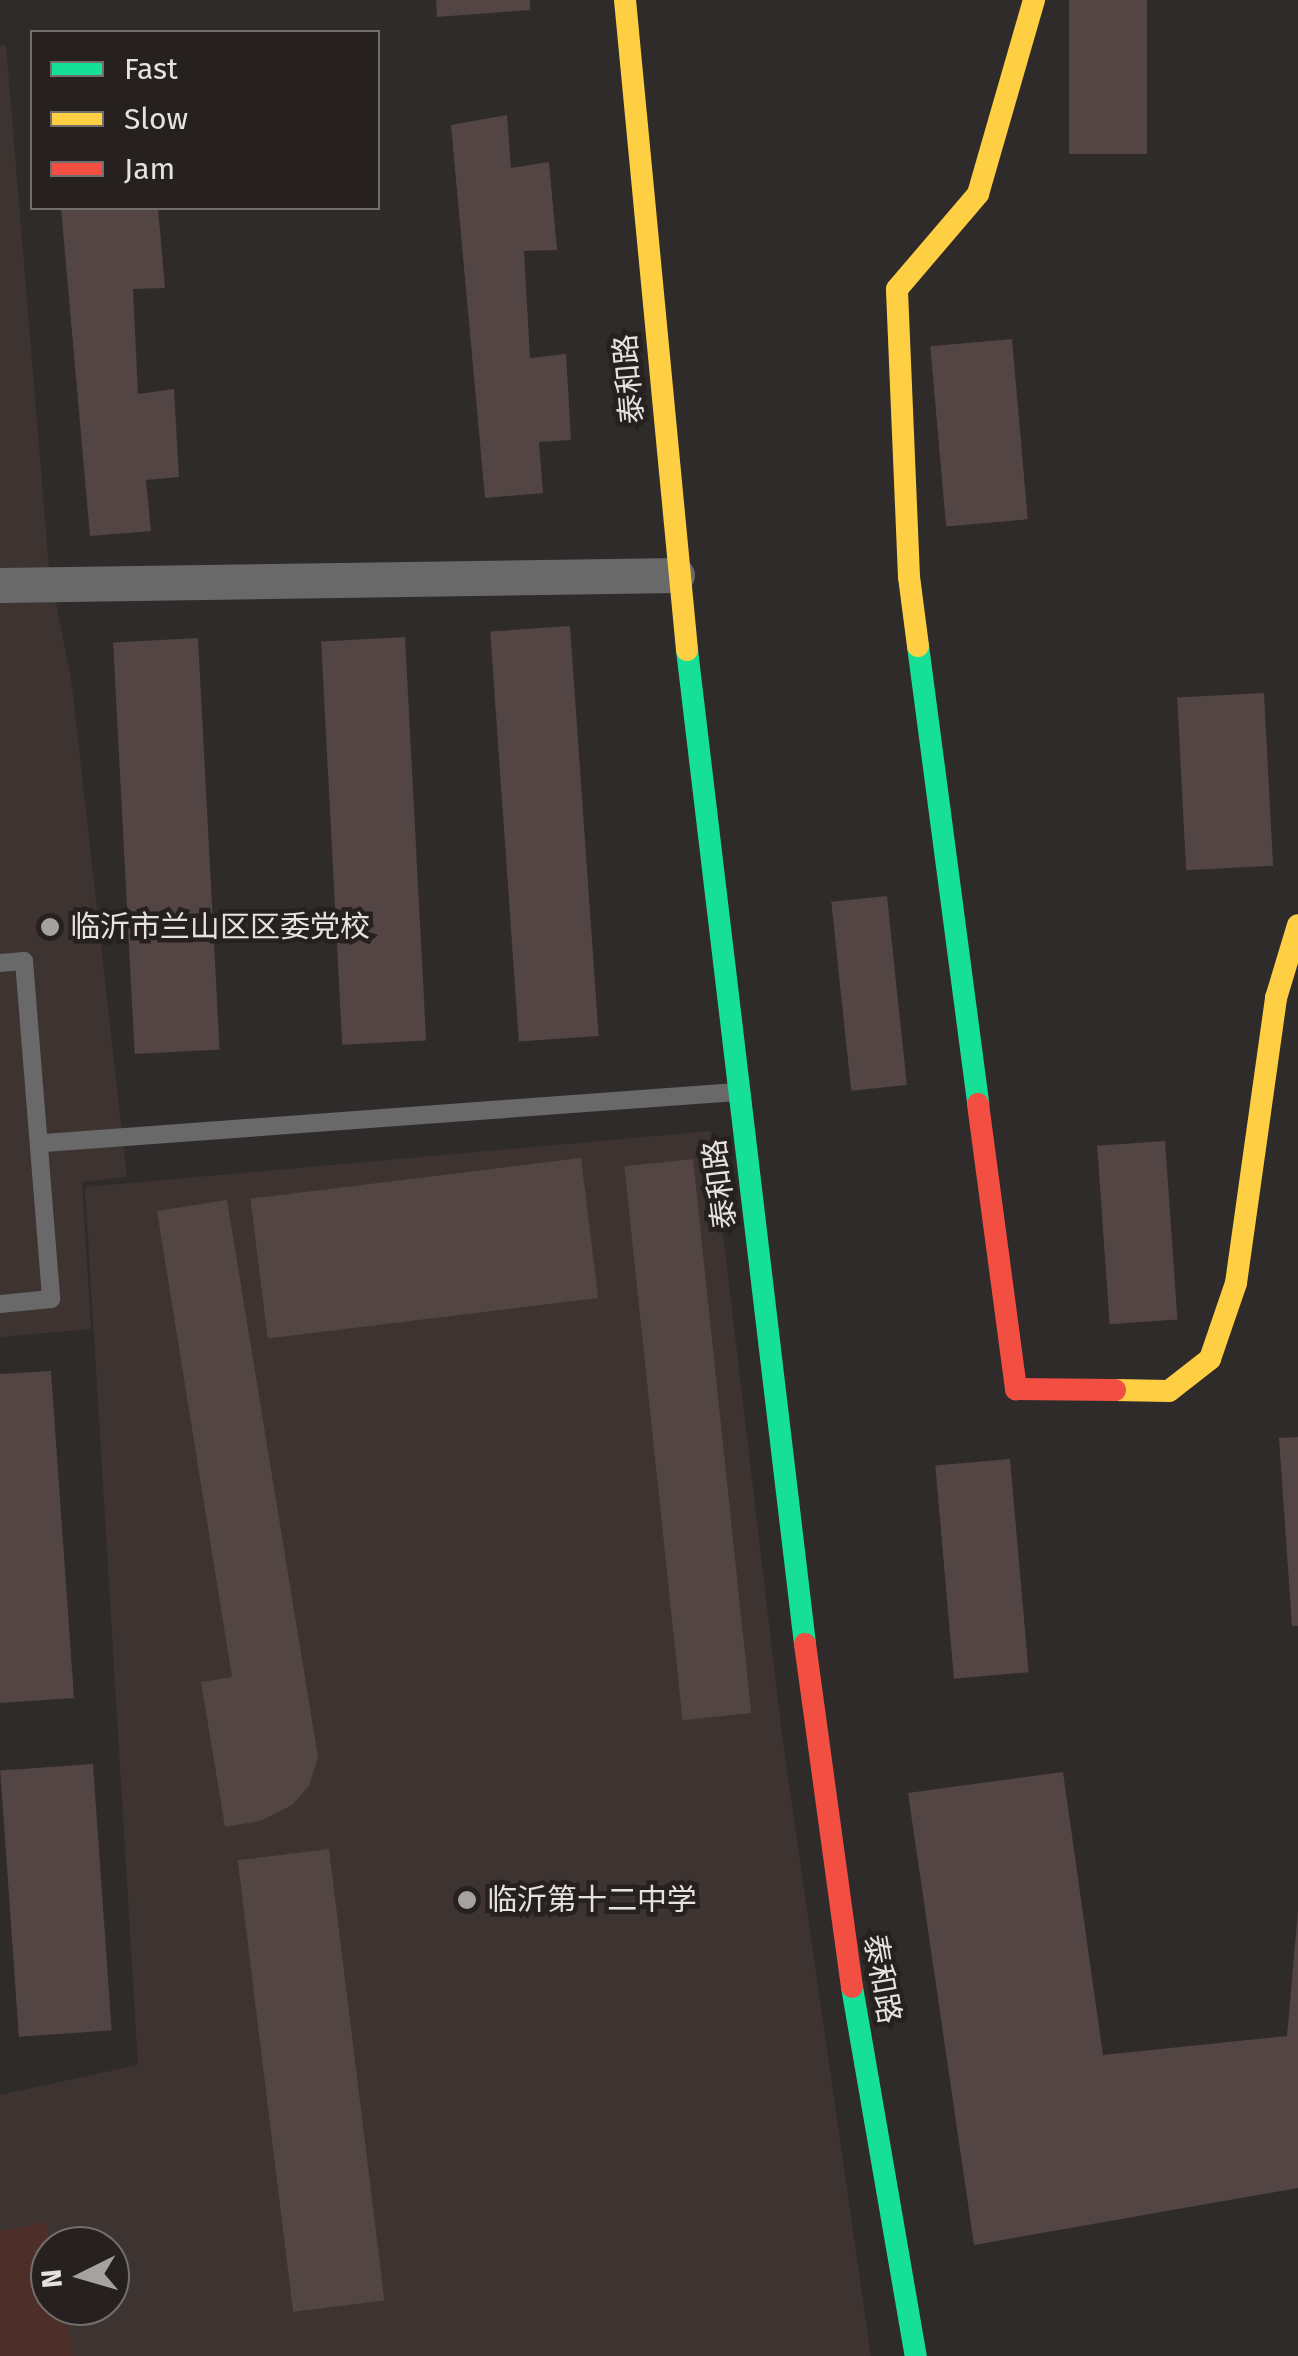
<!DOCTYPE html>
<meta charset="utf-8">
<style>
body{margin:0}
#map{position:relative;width:1298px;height:2356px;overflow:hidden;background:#2e2b2a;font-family:"Fira Sans","Noto Sans SC",sans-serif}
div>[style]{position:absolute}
.built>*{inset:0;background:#3d3431}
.green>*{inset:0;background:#4d2e29}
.building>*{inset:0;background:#534543;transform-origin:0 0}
.lane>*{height:18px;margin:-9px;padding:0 9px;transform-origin:9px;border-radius:9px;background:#6a6969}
.street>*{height:35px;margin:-17.5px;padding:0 17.5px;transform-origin:17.5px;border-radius:17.5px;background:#6a6969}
.fast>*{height:22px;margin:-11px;padding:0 11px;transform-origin:11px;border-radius:11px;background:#16e098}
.slow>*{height:22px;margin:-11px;padding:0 11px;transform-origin:11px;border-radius:11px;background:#ffcf43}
.jam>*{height:22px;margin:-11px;padding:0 11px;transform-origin:11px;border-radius:11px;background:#f24e42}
.dots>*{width:28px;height:28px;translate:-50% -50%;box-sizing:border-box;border:5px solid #262120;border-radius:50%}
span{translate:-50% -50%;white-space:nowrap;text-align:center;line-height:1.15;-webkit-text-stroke:9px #262120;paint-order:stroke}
.street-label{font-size:30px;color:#e6e2e2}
.poi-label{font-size:30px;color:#e6e2e2}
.left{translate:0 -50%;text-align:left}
.legend{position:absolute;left:30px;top:30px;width:350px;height:180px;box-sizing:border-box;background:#262120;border:2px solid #736e6e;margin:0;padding:12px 18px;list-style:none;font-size:30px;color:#e6e2e2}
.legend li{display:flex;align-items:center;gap:20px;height:50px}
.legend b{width:50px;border:2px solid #736e6e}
.north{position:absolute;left:30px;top:2226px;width:100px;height:100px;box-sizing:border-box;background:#262120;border:2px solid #736e6e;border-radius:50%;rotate:265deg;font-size:28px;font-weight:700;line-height:40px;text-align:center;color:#e6e2e2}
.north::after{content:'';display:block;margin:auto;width:35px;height:45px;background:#a6a2a2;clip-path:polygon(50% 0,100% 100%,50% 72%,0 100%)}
</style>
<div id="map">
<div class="built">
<i style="clip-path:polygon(6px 45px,49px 568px,71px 678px,127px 1177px,82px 1182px,91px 1329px,0 1337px,0 46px)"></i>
<i style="clip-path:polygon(evenodd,711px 1131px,782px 1735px,871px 2356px,0 2356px,0 2095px,138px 2065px,85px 1187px,711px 1131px,50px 2246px,110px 2246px,110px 2306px,50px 2306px,50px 2246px)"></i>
</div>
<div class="green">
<i style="clip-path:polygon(47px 2222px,50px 2306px,64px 2306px,73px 2356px,0 2356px,0 2231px)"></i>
</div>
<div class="building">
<i style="clip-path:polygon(436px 0,530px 0,530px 10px,437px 17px)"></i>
<i style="left:1069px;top:0;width:78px;height:154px"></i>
<i style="clip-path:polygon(507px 115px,511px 168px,549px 162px,557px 250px,524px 251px,530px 358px,566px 354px,571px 440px,539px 442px,543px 493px,485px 498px,451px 125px)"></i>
<i style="clip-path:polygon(61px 208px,158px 208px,165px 288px,133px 289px,138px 394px,174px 389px,179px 477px,146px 480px,151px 531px,90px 536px)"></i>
<i style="left:1012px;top:339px;width:181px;height:82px;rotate:85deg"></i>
<i style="left:570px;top:626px;width:411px;height:80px;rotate:86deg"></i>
<i style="left:405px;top:637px;width:404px;height:84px;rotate:87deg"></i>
<i style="left:198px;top:638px;width:412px;height:85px;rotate:87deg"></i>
<i style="left:1264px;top:693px;width:173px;height:87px;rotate:87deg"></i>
<i style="left:887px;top:896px;width:190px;height:56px;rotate:84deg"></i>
<i style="left:1165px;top:1141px;width:179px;height:68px;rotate:86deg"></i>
<i style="left:581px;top:1158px;width:141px;height:333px;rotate:83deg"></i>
<i style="left:693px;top:1159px;width:557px;height:69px;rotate:84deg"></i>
<i style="clip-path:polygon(227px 1200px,318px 1757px,309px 1786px,292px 1805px,260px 1821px,225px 1827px,201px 1682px,232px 1677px,157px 1211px)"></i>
<i style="clip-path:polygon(51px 1371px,74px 1698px,0 1703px,0 1374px)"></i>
<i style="clip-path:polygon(1298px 1437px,1298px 1626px,1292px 1626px,1279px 1438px)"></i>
<i style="left:1010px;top:1459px;width:214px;height:75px;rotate:85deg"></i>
<i style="left:93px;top:1764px;width:267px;height:93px;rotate:86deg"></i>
<i style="clip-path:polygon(1063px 1772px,1103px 2055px,1287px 2036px,1298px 1910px,1298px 2188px,974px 2245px,908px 1793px)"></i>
<i style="left:329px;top:1849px;width:455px;height:92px;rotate:83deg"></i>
</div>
<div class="lane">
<i style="left:0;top:963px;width:24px;rotate:-5deg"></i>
<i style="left:24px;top:961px;width:339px;rotate:85.4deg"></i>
<i style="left:51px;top:1299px;width:51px;rotate:174.4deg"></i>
<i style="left:44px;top:1143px;width:694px;rotate:-4.22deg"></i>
</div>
<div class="street">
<i style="left:0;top:585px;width:677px;rotate:-0.85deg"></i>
</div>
<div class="fast">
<i style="left:918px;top:646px;width:462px;rotate:82.5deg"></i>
<i style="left:687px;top:650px;width:1001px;rotate:83.23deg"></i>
<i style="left:852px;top:1987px;width:375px;rotate:80.2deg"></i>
</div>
<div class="slow">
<i style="left:625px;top:0;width:653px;rotate:84.55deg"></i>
<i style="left:918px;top:646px;width:70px;rotate:-97.4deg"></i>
<i style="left:909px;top:577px;width:288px;rotate:-92.4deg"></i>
<i style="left:897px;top:289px;width:125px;rotate:-49.5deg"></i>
<i style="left:978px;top:194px;width:202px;rotate:-73.9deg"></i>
<i style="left:1115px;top:1390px;width:54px;rotate:1.1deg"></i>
<i style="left:1169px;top:1391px;width:52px;rotate:-38deg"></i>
<i style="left:1210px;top:1359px;width:80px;rotate:-71.1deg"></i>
<i style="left:1236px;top:1283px;width:288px;rotate:-82deg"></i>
<i style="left:1276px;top:998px;width:76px;rotate:-73.2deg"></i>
</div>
<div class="jam">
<i style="left:978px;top:1104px;width:288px;rotate:82.4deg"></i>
<i style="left:1016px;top:1389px;width:99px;rotate:0.6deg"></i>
<i style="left:805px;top:1644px;width:346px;rotate:82.2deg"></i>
</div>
<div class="dots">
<i style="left:50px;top:927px;background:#a6a2a2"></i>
<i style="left:467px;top:1900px;background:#a6a2a2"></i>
</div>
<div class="street-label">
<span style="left:629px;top:379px;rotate:-95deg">泰和路</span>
<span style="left:720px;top:1184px;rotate:-97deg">泰和路</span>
<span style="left:882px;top:1979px;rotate:80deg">泰和路</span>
</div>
<div class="poi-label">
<span class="left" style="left:70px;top:927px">临沂市兰山区区委党校</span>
<span class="left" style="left:487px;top:1900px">临沂第十二中学</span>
</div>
<ul class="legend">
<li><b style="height:12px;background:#16e098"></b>Fast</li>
<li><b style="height:12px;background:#ffcf43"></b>Slow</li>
<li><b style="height:12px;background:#f24e42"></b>Jam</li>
</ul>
<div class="north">N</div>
</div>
